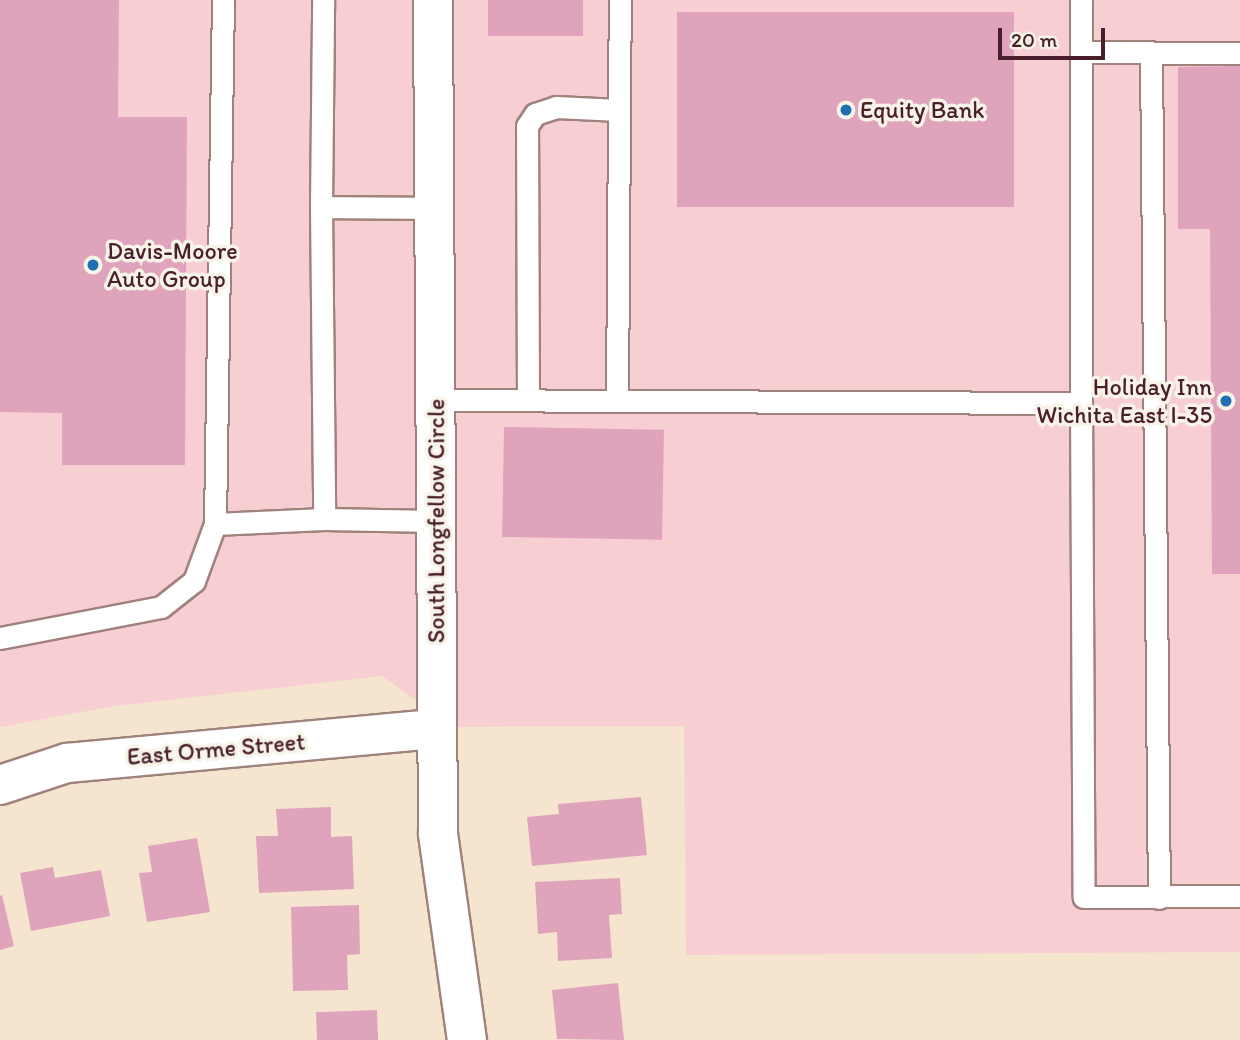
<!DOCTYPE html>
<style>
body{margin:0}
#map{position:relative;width:1240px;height:1040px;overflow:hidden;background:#f5e5cf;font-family:Itim,sans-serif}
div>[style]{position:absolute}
.built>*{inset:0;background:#f7cfd3}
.building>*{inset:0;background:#e0a3bc;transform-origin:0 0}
.roads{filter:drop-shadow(2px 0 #a0827d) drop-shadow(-2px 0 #a0827d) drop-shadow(0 2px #a0827d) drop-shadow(0 -2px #a0827d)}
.lane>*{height:21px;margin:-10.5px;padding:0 10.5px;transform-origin:10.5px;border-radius:10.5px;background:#fff}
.street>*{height:38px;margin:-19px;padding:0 19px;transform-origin:19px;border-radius:19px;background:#fff}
.dots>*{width:19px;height:19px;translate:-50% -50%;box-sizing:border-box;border:4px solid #f7f3e8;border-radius:50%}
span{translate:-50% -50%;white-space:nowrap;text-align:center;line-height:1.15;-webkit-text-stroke:7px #f7f3e8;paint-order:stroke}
.poi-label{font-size:24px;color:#4a1f2b}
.left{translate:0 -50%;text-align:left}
.right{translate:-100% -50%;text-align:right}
.street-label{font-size:24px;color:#4a1f2b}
.scale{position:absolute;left:998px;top:28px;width:107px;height:32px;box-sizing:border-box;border:4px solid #4a1f2b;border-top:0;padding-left:9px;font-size:21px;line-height:24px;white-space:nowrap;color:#4a1f2b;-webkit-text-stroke:5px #f7f3e8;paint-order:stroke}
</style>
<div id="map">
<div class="built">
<i style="clip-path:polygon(0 0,1240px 0,1240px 952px,686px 955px,684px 726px,454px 727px,382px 676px,115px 706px,0 727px)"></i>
</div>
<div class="building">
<i style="clip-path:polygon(0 0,119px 0,118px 117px,187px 117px,185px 465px,62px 465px,62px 413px,0 412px)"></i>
<i style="left:488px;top:0;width:95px;height:36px"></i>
<i style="left:1014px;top:12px;width:195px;height:337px;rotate:90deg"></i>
<i style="clip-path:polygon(1240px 66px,1240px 574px,1212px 574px,1210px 229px,1178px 229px,1178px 67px)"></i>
<i style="left:504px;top:427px;width:160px;height:110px;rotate:1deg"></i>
<i style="clip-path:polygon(641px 797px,647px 855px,532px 866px,527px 817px,559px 814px,558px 804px)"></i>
<i style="clip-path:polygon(331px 807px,331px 837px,352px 836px,354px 889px,259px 893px,256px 836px,278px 836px,276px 809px)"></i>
<i style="clip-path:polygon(197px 838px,210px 912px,147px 922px,139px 873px,152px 872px,148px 846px)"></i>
<i style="clip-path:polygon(53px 867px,55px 878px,101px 870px,110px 916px,31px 931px,20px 873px)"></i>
<i style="clip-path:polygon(620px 878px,622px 914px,609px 915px,612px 958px,558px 961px,557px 932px,538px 934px,535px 882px)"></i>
<i style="clip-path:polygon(2px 895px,14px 946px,0 950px,0 896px)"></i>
<i style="clip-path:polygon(359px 905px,360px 954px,347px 955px,348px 990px,293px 991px,291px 907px)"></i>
<i style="clip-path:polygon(618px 983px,624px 1040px,557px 1039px,552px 990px)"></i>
<i style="left:377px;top:1010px;width:30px;height:61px;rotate:88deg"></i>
</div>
<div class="roads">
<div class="lane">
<i style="left:1081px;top:52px;width:159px;rotate:0.4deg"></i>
<i style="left:1151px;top:54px;width:844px;rotate:89.46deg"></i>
<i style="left:321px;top:207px;width:207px;rotate:-89.4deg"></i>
<i style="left:435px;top:208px;width:114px;rotate:-179.5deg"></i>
<i style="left:321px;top:207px;width:312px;rotate:89.4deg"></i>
<i style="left:324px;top:519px;width:112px;rotate:1deg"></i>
<i style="left:436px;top:400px;width:645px;rotate:0.27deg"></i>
<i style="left:1081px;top:403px;width:403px;rotate:-90deg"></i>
<i style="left:528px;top:400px;width:274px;rotate:-90.2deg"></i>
<i style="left:527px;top:126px;width:14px;rotate:-56deg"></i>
<i style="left:535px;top:114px;width:22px;rotate:-18deg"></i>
<i style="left:556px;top:107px;width:63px;rotate:2.7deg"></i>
<i style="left:617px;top:401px;width:401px;rotate:-89.6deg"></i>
<i style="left:1081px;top:403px;width:494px;rotate:89.7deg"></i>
<i style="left:1084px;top:897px;width:156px;rotate:-0.4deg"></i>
<i style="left:215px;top:524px;width:109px;rotate:-2.6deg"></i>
<i style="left:0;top:638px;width:164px;rotate:-10.9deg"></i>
<i style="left:161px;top:607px;width:42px;rotate:-38.2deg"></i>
<i style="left:194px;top:581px;width:61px;rotate:-69.8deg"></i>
<i style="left:215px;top:524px;width:524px;rotate:-89.13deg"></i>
</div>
<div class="street">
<i style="left:433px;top:0;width:834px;rotate:89.66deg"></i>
<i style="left:438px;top:834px;width:208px;rotate:82deg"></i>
<i style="left:0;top:785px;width:71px;rotate:-18.2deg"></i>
<i style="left:67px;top:763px;width:371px;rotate:-5.3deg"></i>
</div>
</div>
<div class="dots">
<i style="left:846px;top:110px;background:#1f6fb2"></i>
<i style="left:93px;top:265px;background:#1f6fb2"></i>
<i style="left:1226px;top:401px;background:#1f6fb2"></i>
</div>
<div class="poi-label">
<span class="left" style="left:860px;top:110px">Equity Bank</span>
<span class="left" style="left:107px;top:265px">Davis-Moore<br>Auto Group</span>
<span class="right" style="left:1212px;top:401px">Holiday Inn<br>Wichita East I-35</span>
</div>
<div class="street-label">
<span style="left:436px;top:521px;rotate:-90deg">South Longfellow Circle</span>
<span style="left:216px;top:749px;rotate:-5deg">East Orme Street</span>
</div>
<div class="scale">20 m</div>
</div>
